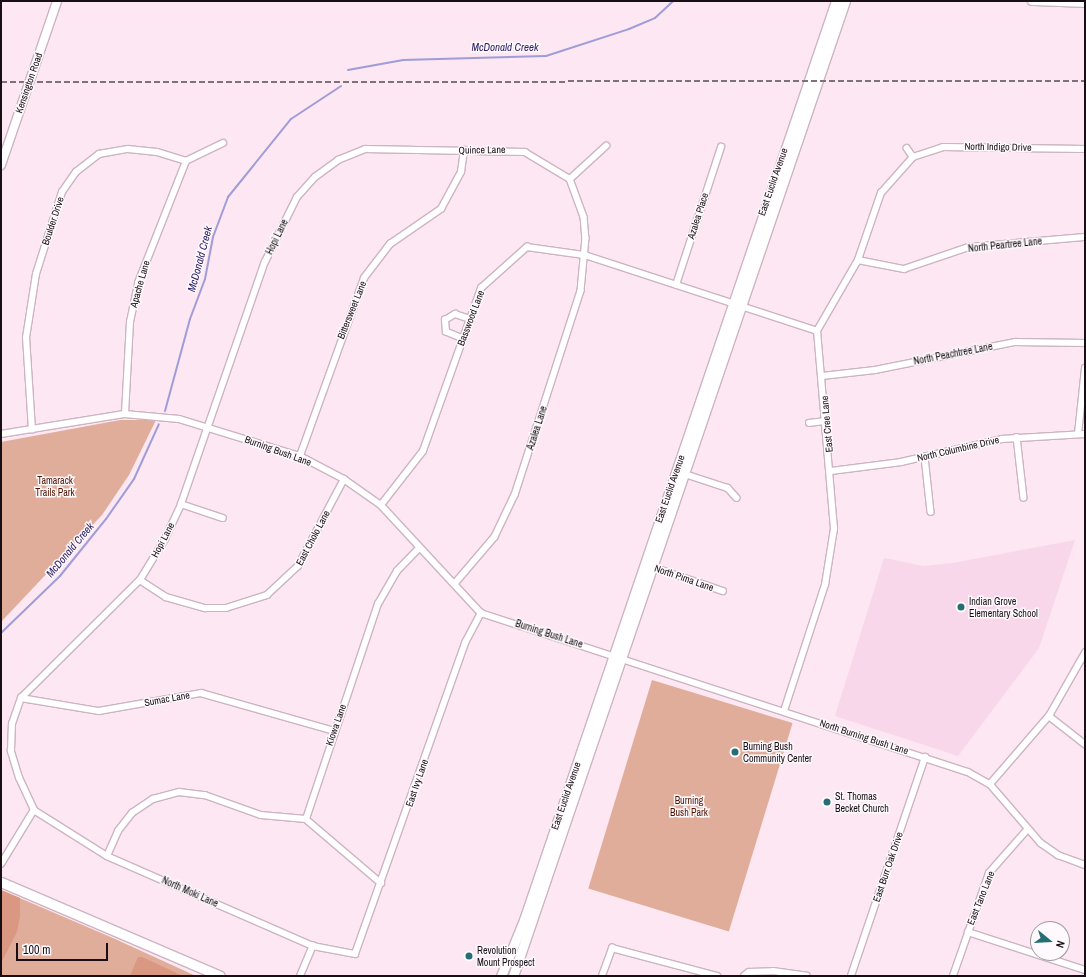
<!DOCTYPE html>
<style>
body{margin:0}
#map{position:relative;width:1086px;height:977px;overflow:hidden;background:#fce7f2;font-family:"Archivo Narrow",sans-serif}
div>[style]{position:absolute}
.built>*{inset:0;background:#f9d7ea}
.green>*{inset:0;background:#e1ad9b;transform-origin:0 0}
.forest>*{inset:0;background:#da9781}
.stream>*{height:2px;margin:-1px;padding:0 1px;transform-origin:1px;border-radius:1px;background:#9f9cd8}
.roads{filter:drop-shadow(1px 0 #cdb4c2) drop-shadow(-1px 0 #cdb4c2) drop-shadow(0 1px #cdb4c2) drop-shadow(0 -1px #cdb4c2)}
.minor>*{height:5.5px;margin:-2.75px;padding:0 2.75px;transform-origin:2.75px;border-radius:2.75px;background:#fff}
.secondary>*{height:8px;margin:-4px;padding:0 4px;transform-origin:4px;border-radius:4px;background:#fff}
.primary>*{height:9px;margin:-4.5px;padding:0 4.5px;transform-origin:4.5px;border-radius:4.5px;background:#fff}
.rail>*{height:2px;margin-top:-1px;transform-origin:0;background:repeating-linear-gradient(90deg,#7f7179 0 6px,transparent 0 9px)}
.dots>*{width:11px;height:11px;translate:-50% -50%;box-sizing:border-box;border:2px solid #fef9fc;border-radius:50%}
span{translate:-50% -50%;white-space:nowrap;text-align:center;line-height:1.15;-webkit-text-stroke:3px #fef9fc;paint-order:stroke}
.street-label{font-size:10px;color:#170f14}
.park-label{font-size:10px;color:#4e1200}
.poi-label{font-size:10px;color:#170f14}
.left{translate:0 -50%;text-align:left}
.water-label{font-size:11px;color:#302369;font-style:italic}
.frame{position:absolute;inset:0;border:2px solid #170f14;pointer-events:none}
.north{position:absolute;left:1030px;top:921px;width:40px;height:40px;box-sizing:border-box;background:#fef9fc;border:1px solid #a29b9f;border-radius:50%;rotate:108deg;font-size:11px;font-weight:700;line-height:16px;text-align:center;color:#170f14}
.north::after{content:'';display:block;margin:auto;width:14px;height:18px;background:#256f74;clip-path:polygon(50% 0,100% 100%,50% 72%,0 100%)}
.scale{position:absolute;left:16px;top:943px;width:92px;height:18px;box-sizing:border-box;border:2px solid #170f14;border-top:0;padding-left:5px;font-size:12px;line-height:14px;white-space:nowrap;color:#170f14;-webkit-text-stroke:3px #fef9fc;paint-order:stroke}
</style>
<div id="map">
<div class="built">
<i style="clip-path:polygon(1075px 540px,1039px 648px,958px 756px,835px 716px,884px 558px,924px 566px,953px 563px)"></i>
</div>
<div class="green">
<i style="clip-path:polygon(120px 420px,156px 420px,129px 475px,102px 515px,1px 622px,1px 442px)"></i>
<i style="left:652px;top:680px;width:147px;height:218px;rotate:17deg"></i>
<i style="clip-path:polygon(1px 890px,113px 938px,196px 976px,1px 976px)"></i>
</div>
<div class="forest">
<i style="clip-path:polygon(1px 890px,20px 898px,20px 916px,17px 932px,1px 963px)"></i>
<i style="clip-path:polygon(138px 957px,142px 957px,183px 976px,130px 976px)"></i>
</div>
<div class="stream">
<i style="left:348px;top:70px;width:56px;rotate:-10.3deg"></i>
<i style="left:403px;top:60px;width:143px;rotate:-1.6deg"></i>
<i style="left:546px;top:56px;width:87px;rotate:-18deg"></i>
<i style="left:629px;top:29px;width:28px;rotate:-23deg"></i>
<i style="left:655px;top:18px;width:25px;rotate:-43deg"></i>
<i style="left:165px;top:411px;width:95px;rotate:-74.8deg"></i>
<i style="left:190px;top:319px;width:43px;rotate:-69.4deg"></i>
<i style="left:205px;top:279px;width:43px;rotate:-79.2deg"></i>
<i style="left:213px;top:237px;width:43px;rotate:-69.4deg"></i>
<i style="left:228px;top:197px;width:100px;rotate:-51.1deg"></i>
<i style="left:291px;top:119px;width:60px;rotate:-33.4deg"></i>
<i style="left:1px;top:633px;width:82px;rotate:-44deg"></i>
<i style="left:60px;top:576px;width:73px;rotate:-51.1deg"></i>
<i style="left:106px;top:519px;width:49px;rotate:-55deg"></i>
<i style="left:134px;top:479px;width:60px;rotate:-65.6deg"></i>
</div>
<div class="roads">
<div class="minor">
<i style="left:907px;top:148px;width:11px;rotate:56deg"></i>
<i style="left:570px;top:179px;width:49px;rotate:-42.5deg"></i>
<i style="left:858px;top:260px;width:47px;rotate:11.1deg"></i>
<i style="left:904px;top:269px;width:69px;rotate:-18.7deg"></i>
<i style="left:969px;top:247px;width:116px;rotate:-4.9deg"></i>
<i style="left:676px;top:285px;width:145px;rotate:-71.9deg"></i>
<i style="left:463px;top:339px;width:18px;rotate:-158deg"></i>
<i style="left:446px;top:332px;width:12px;rotate:-95deg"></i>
<i style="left:445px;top:320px;width:12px;rotate:-31deg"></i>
<i style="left:455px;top:314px;width:16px;rotate:18deg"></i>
<i style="left:822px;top:376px;width:53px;rotate:-6.5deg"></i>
<i style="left:875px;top:370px;width:143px;rotate:-11.3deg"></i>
<i style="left:1015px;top:342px;width:70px;rotate:0.8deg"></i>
<i style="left:125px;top:414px;width:92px;rotate:-86.9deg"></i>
<i style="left:130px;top:322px;width:40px;rotate:-78deg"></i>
<i style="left:138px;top:283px;width:131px;rotate:-68.5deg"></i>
<i style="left:809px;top:423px;width:17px;rotate:-7deg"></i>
<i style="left:32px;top:430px;width:92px;rotate:-93.7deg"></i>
<i style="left:26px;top:338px;width:65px;rotate:-81.1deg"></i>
<i style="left:36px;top:274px;width:86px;rotate:-72.4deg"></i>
<i style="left:62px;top:192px;width:24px;rotate:-55deg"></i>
<i style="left:76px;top:172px;width:29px;rotate:-38deg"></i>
<i style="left:99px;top:154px;width:29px;rotate:-10deg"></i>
<i style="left:128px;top:149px;width:29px;rotate:6deg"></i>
<i style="left:157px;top:152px;width:30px;rotate:17deg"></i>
<i style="left:186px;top:161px;width:41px;rotate:-25.9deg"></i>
<i style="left:1px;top:434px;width:126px;rotate:-9.2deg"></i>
<i style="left:125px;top:414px;width:54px;rotate:5.3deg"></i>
<i style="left:179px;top:419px;width:127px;rotate:17deg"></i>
<i style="left:300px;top:456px;width:50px;rotate:27.6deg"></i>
<i style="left:344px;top:479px;width:45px;rotate:35.1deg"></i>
<i style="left:381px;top:505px;width:147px;rotate:47.2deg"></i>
<i style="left:481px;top:613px;width:512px;rotate:18.08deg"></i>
<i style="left:968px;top:772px;width:25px;rotate:29deg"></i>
<i style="left:990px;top:784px;width:78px;rotate:49.2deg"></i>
<i style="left:1041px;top:843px;width:21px;rotate:35deg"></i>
<i style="left:1058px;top:855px;width:29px;rotate:20deg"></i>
<i style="left:1078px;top:434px;width:66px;rotate:-83.9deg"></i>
<i style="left:1017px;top:437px;width:61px;rotate:83.5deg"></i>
<i style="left:300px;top:456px;width:189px;rotate:-70.2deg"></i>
<i style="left:364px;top:278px;width:43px;rotate:-52.6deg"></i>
<i style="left:390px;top:244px;width:62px;rotate:-34.5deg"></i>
<i style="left:441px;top:209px;width:42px;rotate:-61.6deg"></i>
<i style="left:461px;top:172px;width:22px;rotate:-82deg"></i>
<i style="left:925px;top:457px;width:55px;rotate:83.8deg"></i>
<i style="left:831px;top:471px;width:71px;rotate:-7.3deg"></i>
<i style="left:901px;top:462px;width:104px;rotate:-12.8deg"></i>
<i style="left:1002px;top:439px;width:83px;rotate:-3.4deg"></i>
<i style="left:682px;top:473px;width:48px;rotate:18.1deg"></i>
<i style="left:728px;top:488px;width:13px;rotate:48deg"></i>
<i style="left:181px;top:504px;width:44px;rotate:18.4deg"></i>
<i style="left:381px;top:505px;width:68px;rotate:-52.1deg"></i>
<i style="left:423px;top:451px;width:173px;rotate:-70.4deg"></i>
<i style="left:481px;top:288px;width:62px;rotate:-41.7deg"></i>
<i style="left:527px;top:247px;width:59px;rotate:7.9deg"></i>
<i style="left:585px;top:255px;width:244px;rotate:18.1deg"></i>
<i style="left:650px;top:566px;width:77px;rotate:18.9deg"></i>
<i style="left:140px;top:580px;width:31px;rotate:33deg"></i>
<i style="left:166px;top:597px;width:41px;rotate:15.8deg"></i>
<i style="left:205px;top:608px;width:21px"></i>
<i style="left:226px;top:608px;width:43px;rotate:-17.6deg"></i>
<i style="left:267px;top:595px;width:42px;rotate:-43.1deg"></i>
<i style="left:298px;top:566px;width:98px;rotate:-62.1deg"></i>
<i style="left:21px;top:698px;width:79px;rotate:9.5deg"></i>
<i style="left:99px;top:711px;width:104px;rotate:-10deg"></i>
<i style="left:201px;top:693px;width:138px;rotate:15.9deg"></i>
<i style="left:784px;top:711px;width:133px;rotate:-72deg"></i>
<i style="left:825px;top:585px;width:57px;rotate:-80.9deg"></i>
<i style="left:834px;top:529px;width:199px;rotate:-94.9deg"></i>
<i style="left:817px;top:331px;width:82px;rotate:-60deg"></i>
<i style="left:858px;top:260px;width:71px;rotate:-71.1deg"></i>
<i style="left:881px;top:193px;width:48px;rotate:-48.4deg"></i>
<i style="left:913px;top:157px;width:32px;rotate:-18deg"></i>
<i style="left:943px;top:147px;width:142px;rotate:0.8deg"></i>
<i style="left:1049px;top:716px;width:46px;rotate:37.9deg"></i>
<i style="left:990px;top:784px;width:90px;rotate:-49.1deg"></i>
<i style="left:1049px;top:716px;width:73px;rotate:-60.3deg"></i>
<i style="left:34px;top:810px;width:86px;rotate:32.2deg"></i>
<i style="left:107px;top:856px;width:225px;rotate:23.6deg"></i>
<i style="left:313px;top:946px;width:43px;rotate:10.8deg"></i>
<i style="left:355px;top:954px;width:330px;rotate:-70.5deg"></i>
<i style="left:465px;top:643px;width:34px;rotate:-62deg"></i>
<i style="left:306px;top:819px;width:227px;rotate:-71.5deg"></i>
<i style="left:378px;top:604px;width:38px;rotate:-60deg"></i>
<i style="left:397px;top:571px;width:32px;rotate:-46deg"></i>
<i style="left:306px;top:819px;width:99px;rotate:40.5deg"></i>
<i style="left:107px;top:856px;width:27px;rotate:-66deg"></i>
<i style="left:118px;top:831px;width:23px;rotate:-52deg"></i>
<i style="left:132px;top:813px;width:25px;rotate:-34deg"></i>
<i style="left:153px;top:799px;width:27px;rotate:-15deg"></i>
<i style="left:179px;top:792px;width:26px;rotate:7deg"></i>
<i style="left:205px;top:795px;width:59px;rotate:19.7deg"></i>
<i style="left:261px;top:815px;width:45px;rotate:5.1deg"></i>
<i style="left:1px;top:864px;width:63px;rotate:-58.6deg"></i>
<i style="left:34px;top:810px;width:35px;rotate:-115deg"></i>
<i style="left:19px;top:778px;width:28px;rotate:-107deg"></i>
<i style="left:11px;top:751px;width:27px;rotate:-88deg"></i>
<i style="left:12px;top:724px;width:28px;rotate:-71deg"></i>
<i style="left:21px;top:698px;width:168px;rotate:-44.8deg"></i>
<i style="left:140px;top:580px;width:48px;rotate:-58.6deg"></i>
<i style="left:165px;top:539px;width:38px;rotate:-65deg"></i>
<i style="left:181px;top:504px;width:256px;rotate:-70.9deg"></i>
<i style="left:265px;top:262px;width:72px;rotate:-63.8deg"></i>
<i style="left:297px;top:197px;width:27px;rotate:-48deg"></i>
<i style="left:315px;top:177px;width:29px;rotate:-36deg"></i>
<i style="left:338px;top:160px;width:29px;rotate:-22deg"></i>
<i style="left:365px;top:149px;width:160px;rotate:1.1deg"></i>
<i style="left:525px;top:152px;width:52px;rotate:31deg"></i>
<i style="left:570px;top:179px;width:40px;rotate:69.8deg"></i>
<i style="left:584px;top:217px;width:21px;rotate:85deg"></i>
<i style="left:586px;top:238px;width:53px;rotate:95.4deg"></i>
<i style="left:581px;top:291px;width:214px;rotate:107.9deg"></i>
<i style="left:515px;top:495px;width:47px;rotate:115.5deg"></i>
<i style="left:495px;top:537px;width:62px;rotate:130.4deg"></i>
<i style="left:968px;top:932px;width:123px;rotate:18deg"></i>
<i style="left:300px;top:976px;width:33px;rotate:-67deg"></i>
<i style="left:602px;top:976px;width:30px;rotate:-70deg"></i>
<i style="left:612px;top:948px;width:109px;rotate:14.9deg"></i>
<i style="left:744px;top:976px;width:6px;rotate:-39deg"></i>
<i style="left:749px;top:972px;width:24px;rotate:-2deg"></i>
<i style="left:773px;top:971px;width:34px;rotate:8deg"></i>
<i style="left:851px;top:976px;width:231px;rotate:-71.3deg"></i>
<i style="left:953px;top:976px;width:109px;rotate:-70.7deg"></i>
<i style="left:989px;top:873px;width:56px;rotate:-48.6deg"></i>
</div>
<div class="secondary">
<i style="left:1032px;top:1px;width:53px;rotate:2.2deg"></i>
<i style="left:1px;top:165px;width:173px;rotate:-71.1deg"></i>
</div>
<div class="primary">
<i style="left:1px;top:882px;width:238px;rotate:23.2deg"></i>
<i style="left:501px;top:976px;width:61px;rotate:-67.7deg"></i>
<i style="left:524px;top:920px;width:971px;rotate:-71.25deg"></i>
<i style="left:513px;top:976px;width:1030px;rotate:-71.2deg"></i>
</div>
</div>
<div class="rail">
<i style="left:1px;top:82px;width:1084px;rotate:-0.05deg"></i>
</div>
<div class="dots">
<i style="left:961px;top:607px;background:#256f74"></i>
<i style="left:735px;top:752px;background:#256f74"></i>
<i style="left:827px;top:802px;background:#256f74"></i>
<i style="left:469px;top:956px;background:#256f74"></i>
</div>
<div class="street-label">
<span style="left:29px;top:83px;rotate:-71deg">Kensington Road</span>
<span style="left:998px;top:147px;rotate:1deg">North Indigo Drive</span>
<span style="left:482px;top:150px;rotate:-1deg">Quince Lane</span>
<span style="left:773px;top:182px;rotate:-71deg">East Euclid Avenue</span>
<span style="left:698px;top:216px;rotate:-72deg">Azalea Place</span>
<span style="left:53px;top:221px;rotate:-72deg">Boulder Drive</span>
<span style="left:277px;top:237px;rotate:-64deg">Hopi Lane</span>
<span style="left:1005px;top:245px;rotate:-6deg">North Peartree Lane</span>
<span style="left:140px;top:284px;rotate:-74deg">Apache Lane</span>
<span style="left:352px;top:310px;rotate:-68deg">Bittersweet Lane</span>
<span style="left:471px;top:318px;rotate:-69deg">Basswood Lane</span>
<span style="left:953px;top:354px;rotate:-11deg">North Peachtree Lane</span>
<span style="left:827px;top:424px;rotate:-95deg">East Cree Lane</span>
<span style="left:537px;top:428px;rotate:-72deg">Azalea Lane</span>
<span style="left:958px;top:449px;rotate:-13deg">North Columbine Drive</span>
<span style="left:278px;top:451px;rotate:20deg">Burning Bush Lane</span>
<span style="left:670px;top:489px;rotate:-71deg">East Euclid Avenue</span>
<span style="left:313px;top:538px;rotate:-62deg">East Cholo Lane</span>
<span style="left:163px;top:540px;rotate:-62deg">Hopi Lane</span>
<span style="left:684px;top:578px;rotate:19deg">North Pima Lane</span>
<span style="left:549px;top:634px;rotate:18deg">Burning Bush Lane</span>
<span style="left:167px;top:699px;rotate:-10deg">Sumac Lane</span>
<span style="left:336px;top:725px;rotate:-71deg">Kiowa Lane</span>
<span style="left:864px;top:737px;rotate:18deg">North Burning Bush Lane</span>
<span style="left:417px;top:783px;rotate:-71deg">East Ivy Lane</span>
<span style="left:566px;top:796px;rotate:-71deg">East Euclid Avenue</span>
<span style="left:888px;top:867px;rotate:-71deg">East Burr Oak Drive</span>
<span style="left:190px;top:892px;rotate:24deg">North Moki Lane</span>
<span style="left:981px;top:898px;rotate:-68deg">East Tano Lane</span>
</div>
<div class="park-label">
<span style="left:55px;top:486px">Tamarack<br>Trails Park</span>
<span style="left:689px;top:806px">Burning<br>Bush Park</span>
</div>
<div class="poi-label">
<span class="left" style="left:969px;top:607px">Indian Grove<br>Elementary School</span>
<span class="left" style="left:743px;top:752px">Burning Bush<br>Community Center</span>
<span class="left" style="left:835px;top:802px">St. Thomas<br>Becket Church</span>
<span class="left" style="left:477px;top:956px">Revolution<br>Mount Prospect</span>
</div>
<div class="water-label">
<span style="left:505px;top:47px">McDonald Creek</span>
<span style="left:200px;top:259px;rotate:-75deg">McDonald Creek</span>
<span style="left:70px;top:550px;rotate:-50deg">McDonald Creek</span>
</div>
<div class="frame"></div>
<div class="north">N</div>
<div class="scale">100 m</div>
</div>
